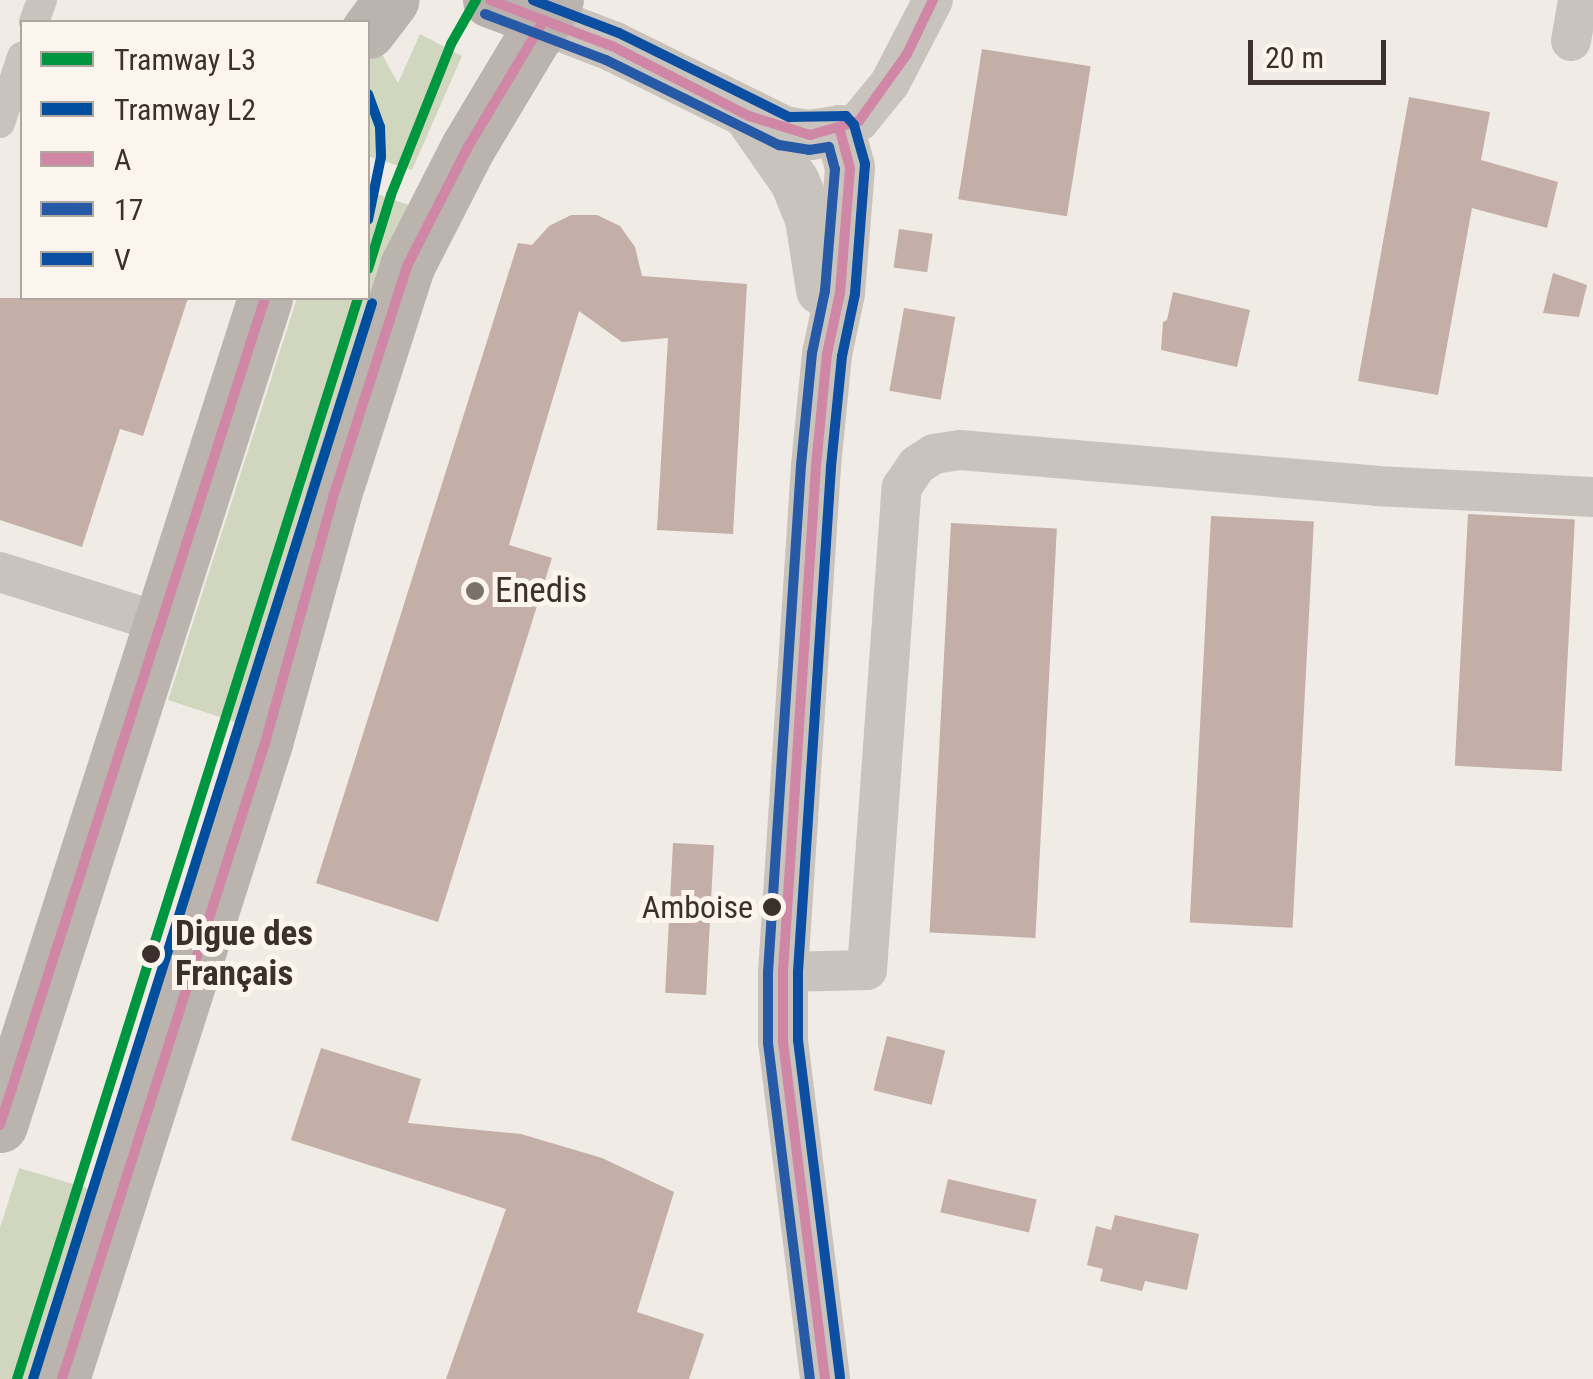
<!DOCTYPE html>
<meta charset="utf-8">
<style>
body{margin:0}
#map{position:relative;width:1593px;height:1379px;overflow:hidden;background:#f0ebe5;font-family:"Roboto Condensed",sans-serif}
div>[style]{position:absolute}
.green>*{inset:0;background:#d1d6bf}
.building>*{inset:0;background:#c3afa7;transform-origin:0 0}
.pedestrian>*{height:30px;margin:-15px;padding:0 15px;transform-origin:15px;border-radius:15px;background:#c9c3be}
.minor>*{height:40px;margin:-20px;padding:0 20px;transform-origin:20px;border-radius:20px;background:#c9c3be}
.tertiary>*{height:50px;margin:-25px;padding:0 25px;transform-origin:25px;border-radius:25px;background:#c9c3be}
.secondary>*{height:55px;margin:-27.5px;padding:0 27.5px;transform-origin:27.5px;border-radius:27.5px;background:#bab3ae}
.primary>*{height:55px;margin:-27.5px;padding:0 27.5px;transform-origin:27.5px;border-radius:27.5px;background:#b8b1ad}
.bus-1>*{height:10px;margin:-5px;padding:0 5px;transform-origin:5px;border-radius:5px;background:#d087a5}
.bus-2>*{height:10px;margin:-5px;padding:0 5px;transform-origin:5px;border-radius:5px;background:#265aa6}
.bus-3>*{height:10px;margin:-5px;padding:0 5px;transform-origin:5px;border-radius:5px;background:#0b4ea2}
.tram-1>*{height:10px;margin:-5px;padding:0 5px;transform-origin:5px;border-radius:5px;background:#009640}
.tram-2>*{height:10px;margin:-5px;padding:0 5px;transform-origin:5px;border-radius:5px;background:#004f9f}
.dots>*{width:28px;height:28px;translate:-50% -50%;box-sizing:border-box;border:5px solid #fbf5ee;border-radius:50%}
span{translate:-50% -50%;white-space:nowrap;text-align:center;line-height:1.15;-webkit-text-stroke:10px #fbf5ee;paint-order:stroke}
.bus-label{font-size:32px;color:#3b302b}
.right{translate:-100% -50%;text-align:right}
.poi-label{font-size:35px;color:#3b302b}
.left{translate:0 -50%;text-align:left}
.stop-label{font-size:35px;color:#3b302b;font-weight:700}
.legend{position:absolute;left:20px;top:20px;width:350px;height:280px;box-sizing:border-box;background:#fbf5ee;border:2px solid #aea6a0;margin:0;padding:12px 18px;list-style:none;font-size:30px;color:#3b302b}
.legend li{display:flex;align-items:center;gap:20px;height:50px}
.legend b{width:50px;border:2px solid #aea6a0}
.scale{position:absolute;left:1248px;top:40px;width:138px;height:45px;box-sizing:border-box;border:5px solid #3b302b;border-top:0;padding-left:12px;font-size:30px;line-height:35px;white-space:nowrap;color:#3b302b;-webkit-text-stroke:8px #fbf5ee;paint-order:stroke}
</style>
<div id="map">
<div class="green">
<i style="clip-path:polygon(420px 34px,462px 56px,412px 170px,368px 156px,368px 65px,377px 45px,398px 83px)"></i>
<i style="clip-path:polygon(368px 191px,409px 205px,385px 258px,238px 723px,168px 700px,297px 298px,368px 298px)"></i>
<i style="clip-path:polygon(19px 1168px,90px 1189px,29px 1379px,0 1379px,0 1228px)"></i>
</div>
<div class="building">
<i style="left:982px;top:49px;width:110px;height:152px;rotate:9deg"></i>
<i style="clip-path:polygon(1409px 97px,1490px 112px,1481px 160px,1558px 182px,1547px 228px,1472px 208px,1438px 395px,1358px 381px)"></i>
<i style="clip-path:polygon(571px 215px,597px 215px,620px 226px,635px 247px,642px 276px,747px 284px,733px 534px,657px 530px,668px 338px,622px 342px,579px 311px,509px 545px,552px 558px,438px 922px,316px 883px,518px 243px,532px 245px,549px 226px)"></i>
<i style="left:899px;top:229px;width:34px;height:39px;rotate:8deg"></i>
<i style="clip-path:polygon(1553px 273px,1587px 285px,1579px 317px,1543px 313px)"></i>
<i style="clip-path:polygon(1173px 292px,1250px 310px,1237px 367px,1161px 350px,1163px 322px,1167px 320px)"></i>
<i style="clip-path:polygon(0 298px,188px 298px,143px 436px,120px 429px,82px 547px,0 520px)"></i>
<i style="left:904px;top:308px;width:52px;height:84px;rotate:10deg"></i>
<i style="left:1468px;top:514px;width:107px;height:252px;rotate:3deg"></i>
<i style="left:1211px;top:516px;width:103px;height:407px;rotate:3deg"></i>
<i style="left:951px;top:523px;width:106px;height:410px;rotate:3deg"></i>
<i style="left:673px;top:843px;width:41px;height:150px;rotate:3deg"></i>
<i style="left:887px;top:1036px;width:60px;height:56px;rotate:14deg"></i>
<i style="clip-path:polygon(321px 1048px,421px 1079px,408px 1123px,521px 1134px,602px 1158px,674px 1192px,637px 1312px,704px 1334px,689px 1379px,446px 1379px,506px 1209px,291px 1140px)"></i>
<i style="left:948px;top:1179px;width:91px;height:34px;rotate:13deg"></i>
<i style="clip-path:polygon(1115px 1215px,1199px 1234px,1187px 1290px,1145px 1281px,1142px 1291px,1100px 1281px,1103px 1269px,1087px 1265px,1096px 1226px,1111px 1230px)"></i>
</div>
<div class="pedestrian">
<i style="left:34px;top:22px;width:23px;rotate:-70deg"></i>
<i style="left:0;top:123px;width:70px;rotate:-71.6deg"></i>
</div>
<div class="minor">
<i style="left:1571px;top:41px;width:42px;rotate:-80.3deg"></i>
<i style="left:840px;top:130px;width:21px;rotate:-25deg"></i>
<i style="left:859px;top:121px;width:49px;rotate:-50.8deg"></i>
<i style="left:890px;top:83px;width:93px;rotate:-62.6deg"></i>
<i style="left:0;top:572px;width:170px;rotate:17.5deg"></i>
<i style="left:783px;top:972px;width:84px;rotate:-1.4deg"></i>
<i style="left:867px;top:970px;width:484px;rotate:-85.9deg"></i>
<i style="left:902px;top:487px;width:27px;rotate:-56deg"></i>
<i style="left:917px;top:465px;width:20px;rotate:-33deg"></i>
<i style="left:934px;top:454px;width:26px;rotate:-9deg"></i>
<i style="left:960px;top:450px;width:418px;rotate:4.9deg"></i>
<i style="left:1376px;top:486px;width:217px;rotate:2.9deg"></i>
</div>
<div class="tertiary">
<i style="left:544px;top:20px;width:73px;rotate:20.9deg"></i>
<i style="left:612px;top:46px;width:192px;rotate:26.3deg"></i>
<i style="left:784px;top:131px;width:26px;rotate:9deg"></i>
<i style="left:810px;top:135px;width:30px;rotate:-9deg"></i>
<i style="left:840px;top:130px;width:39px;rotate:75deg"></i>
<i style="left:850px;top:168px;width:125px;rotate:94.6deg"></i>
<i style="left:840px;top:293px;width:62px;rotate:102deg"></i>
<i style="left:827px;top:354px;width:113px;rotate:95.6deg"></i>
<i style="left:816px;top:466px;width:507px;rotate:93.73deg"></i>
<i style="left:783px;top:972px;width:69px;rotate:90deg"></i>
<i style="left:783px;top:1041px;width:341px;rotate:82.9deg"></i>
<i style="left:749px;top:116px;width:80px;rotate:55.1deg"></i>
<i style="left:795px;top:182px;width:40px;rotate:68deg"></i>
<i style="left:810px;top:219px;width:72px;rotate:81.2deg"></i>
</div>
<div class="secondary">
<i style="left:368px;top:31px;width:39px;rotate:-53deg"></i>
<i style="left:0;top:1125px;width:868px;rotate:-72.23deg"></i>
<i style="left:62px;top:1379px;width:668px;rotate:-72.3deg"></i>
<i style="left:265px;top:743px;width:255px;rotate:-74.5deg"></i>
<i style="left:333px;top:497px;width:243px;rotate:-72.2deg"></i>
<i style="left:407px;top:266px;width:134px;rotate:-62.9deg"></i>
<i style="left:468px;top:147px;width:171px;rotate:-59.1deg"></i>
</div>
<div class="primary">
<i style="left:490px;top:0;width:58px;rotate:20.3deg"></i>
</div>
<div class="bus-1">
<i style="left:490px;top:0;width:130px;rotate:20.7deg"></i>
<i style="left:612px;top:46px;width:154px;rotate:27.1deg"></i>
<i style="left:749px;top:116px;width:64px;rotate:17.3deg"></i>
<i style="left:810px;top:135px;width:51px;rotate:-15.9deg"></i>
<i style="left:859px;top:121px;width:82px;rotate:-54.4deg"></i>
<i style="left:907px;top:54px;width:60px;rotate:-64.3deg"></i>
<i style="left:0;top:1125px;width:868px;rotate:-72.23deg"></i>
<i style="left:62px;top:1379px;width:668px;rotate:-72.3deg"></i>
<i style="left:265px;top:743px;width:255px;rotate:-74.5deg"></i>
<i style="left:333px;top:497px;width:243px;rotate:-72.2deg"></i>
<i style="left:407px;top:266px;width:134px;rotate:-62.9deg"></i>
<i style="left:468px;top:147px;width:148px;rotate:-59.1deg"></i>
<i style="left:825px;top:1379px;width:341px;rotate:-97.1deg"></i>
<i style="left:783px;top:1041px;width:69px;rotate:-90deg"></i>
<i style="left:783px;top:972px;width:507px;rotate:-86.27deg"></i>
<i style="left:816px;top:466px;width:113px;rotate:-84.4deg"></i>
<i style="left:827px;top:354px;width:62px;rotate:-78deg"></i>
<i style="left:840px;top:293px;width:125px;rotate:-85.4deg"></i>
<i style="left:850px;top:168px;width:39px;rotate:-105deg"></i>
</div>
<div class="bus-2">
<i style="left:485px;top:14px;width:129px;rotate:20.8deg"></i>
<i style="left:606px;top:60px;width:193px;rotate:26.2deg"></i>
<i style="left:779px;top:145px;width:30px;rotate:9deg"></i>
<i style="left:809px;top:150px;width:20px;rotate:-9deg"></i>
<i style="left:829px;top:147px;width:23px;rotate:75deg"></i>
<i style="left:835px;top:169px;width:122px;rotate:94.7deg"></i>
<i style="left:825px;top:291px;width:63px;rotate:101.8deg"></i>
<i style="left:812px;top:353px;width:113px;rotate:95.6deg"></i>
<i style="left:801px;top:465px;width:508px;rotate:93.72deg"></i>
<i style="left:768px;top:972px;width:71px;rotate:90deg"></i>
<i style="left:768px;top:1043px;width:339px;rotate:82.9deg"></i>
</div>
<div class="bus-3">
<i style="left:533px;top:0;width:92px;rotate:21deg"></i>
<i style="left:619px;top:33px;width:190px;rotate:26.3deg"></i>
<i style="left:789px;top:117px;width:57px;rotate:-1deg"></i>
<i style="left:846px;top:116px;width:12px;rotate:48deg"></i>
<i style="left:854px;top:125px;width:41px;rotate:74.2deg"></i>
<i style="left:865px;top:164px;width:130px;rotate:94.4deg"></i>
<i style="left:855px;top:294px;width:63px;rotate:101.8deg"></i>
<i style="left:842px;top:356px;width:112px;rotate:95.7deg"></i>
<i style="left:831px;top:467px;width:506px;rotate:93.74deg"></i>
<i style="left:798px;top:972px;width:68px;rotate:90deg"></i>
<i style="left:798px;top:1040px;width:340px;rotate:82.9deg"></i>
</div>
<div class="tram-1">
<i style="left:368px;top:269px;width:77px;rotate:-72.7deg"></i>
<i style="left:391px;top:195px;width:162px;rotate:-68.3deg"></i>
<i style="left:451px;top:44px;width:51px;rotate:-60.4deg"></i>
<i style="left:17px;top:1379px;width:1134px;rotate:-72.49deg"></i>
</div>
<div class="tram-2">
<i style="left:368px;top:94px;width:35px;rotate:70deg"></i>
<i style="left:380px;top:127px;width:30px;rotate:88deg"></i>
<i style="left:381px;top:157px;width:64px;rotate:101.7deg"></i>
<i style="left:33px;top:1379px;width:1128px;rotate:-72.51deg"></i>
</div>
<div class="dots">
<i style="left:475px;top:591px;background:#7a716c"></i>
<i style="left:772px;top:907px;background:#3b302b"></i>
<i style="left:151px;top:954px;background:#3b302b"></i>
</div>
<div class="bus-label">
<span class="right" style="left:753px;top:907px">Amboise</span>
</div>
<div class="poi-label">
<span class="left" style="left:495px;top:591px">Enedis</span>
</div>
<div class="stop-label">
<span class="left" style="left:175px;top:954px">Digue des<br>Français</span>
</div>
<ul class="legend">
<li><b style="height:12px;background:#009640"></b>Tramway L3</li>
<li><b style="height:12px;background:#004f9f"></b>Tramway L2</li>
<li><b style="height:12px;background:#d087a5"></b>A</li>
<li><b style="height:12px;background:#265aa6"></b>17</li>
<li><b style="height:12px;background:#0b4ea2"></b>V</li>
</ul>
<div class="scale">20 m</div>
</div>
